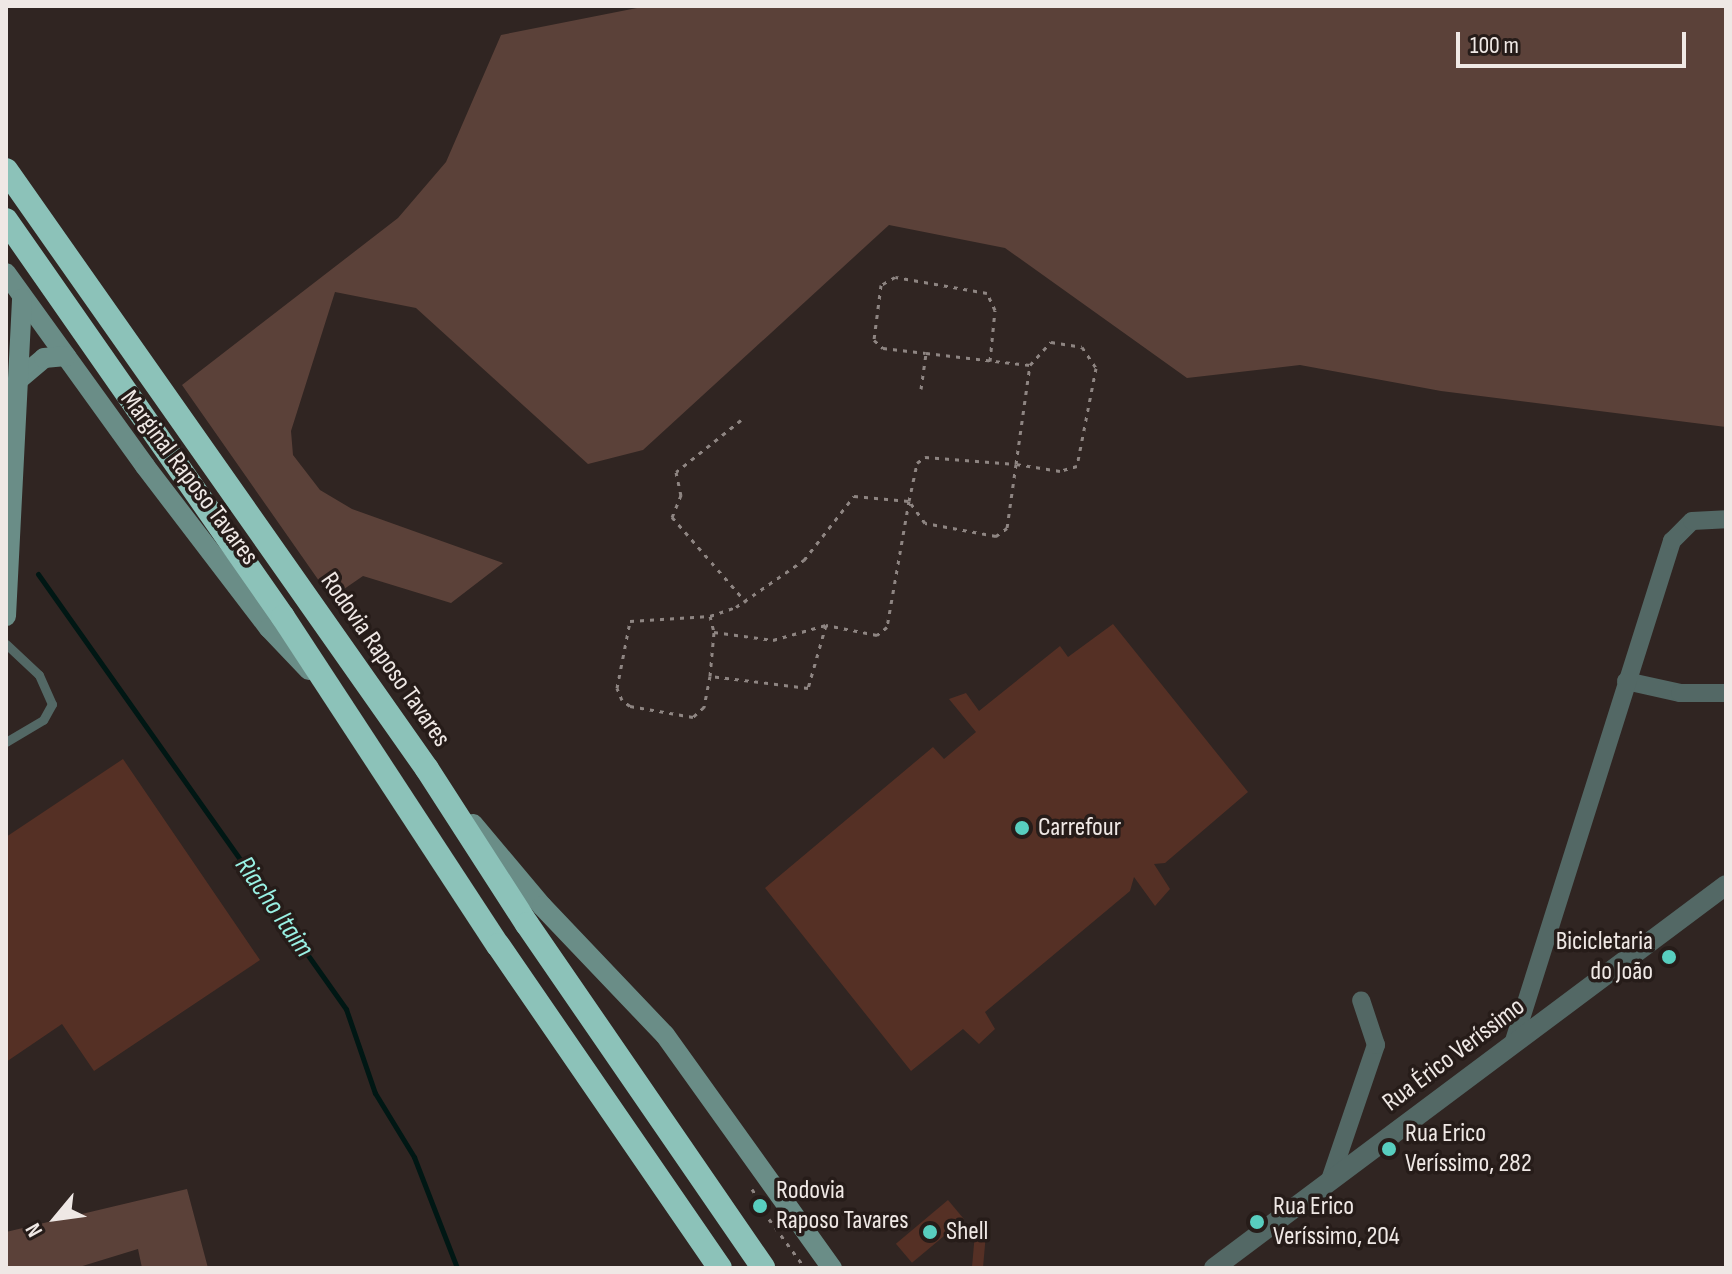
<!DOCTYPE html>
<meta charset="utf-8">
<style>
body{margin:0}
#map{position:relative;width:1732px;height:1274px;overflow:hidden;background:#302522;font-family:"Sofia Sans Condensed",sans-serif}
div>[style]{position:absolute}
.green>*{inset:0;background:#5b4139}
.stream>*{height:5px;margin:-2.5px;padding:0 2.5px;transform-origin:2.5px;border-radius:2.5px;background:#001714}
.building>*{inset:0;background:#553025;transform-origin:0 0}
.path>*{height:3px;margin-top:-1.5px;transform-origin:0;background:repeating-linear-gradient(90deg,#8e8582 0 4px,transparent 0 10px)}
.service>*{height:9px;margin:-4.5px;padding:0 4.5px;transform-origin:4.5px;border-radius:4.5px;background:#536865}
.minor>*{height:18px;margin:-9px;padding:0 9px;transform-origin:9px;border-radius:9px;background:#536865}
.tertiary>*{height:20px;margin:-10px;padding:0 10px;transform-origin:10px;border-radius:10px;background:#536865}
.secondary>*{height:20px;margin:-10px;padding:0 10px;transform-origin:10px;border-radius:10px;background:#6a8d87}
.motorway>*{height:24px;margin:-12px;padding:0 12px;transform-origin:12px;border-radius:12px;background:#8cc2b9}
.dots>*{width:22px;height:22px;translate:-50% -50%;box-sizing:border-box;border:4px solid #261c19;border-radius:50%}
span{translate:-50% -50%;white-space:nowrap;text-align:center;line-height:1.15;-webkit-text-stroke:7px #261c19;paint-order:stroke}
.street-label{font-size:26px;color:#efe8e5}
.poi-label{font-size:26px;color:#efe8e5}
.left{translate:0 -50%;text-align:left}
.right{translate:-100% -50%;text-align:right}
.water-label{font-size:28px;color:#99f1e4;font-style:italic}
.frame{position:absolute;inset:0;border:8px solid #efe8e5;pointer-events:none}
.north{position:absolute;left:16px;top:1178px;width:80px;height:80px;-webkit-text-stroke:6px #261c19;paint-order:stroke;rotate:241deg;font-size:22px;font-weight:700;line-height:32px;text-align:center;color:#efe8e5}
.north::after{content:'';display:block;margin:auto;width:28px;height:36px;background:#efe8e5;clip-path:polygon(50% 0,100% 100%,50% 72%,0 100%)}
.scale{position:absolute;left:1456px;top:32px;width:230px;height:36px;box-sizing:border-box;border:4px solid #efe8e5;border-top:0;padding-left:10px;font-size:24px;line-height:28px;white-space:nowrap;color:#efe8e5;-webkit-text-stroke:6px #261c19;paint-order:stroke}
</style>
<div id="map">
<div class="green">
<i style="clip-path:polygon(647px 6px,1726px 6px,1726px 427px,1441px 391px,1300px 365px,1187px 378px,1005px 248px,889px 225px,643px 450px,588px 464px,416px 308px,335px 292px,291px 431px,293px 455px,320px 490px,352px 509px,503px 563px,451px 603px,363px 576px,331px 598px,182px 385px,398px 218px,446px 162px,501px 35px)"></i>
<i style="clip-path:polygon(187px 1189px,208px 1268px,142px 1268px,138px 1249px,76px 1268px,6px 1268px,6px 1232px)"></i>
</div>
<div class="stream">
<i style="left:38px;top:574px;width:533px;rotate:54.7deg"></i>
<i style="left:346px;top:1009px;width:89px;rotate:71deg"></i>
<i style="left:375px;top:1093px;width:75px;rotate:58.6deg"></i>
<i style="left:414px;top:1157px;width:119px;rotate:68.8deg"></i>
</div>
<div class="building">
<i style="clip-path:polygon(1113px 624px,1248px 792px,1165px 863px,1154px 864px,1170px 889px,1155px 906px,1134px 877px,1130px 891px,985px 1012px,995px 1029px,979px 1044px,963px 1029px,911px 1071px,765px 888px,933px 747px,944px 759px,976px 732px,949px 699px,966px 693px,979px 711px,1060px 646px,1068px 657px)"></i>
<i style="clip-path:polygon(123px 759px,260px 960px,94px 1071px,62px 1024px,6px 1062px,6px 837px)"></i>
<i style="left:948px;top:1200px;width:25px;height:68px;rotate:50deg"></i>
<i style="left:975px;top:1233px;width:11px;height:35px;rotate:5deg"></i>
</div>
<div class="path">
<i style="left:990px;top:361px;width:51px;rotate:-84.4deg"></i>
<i style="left:995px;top:310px;width:19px;rotate:-115deg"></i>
<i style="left:987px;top:293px;width:93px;rotate:-170.1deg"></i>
<i style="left:895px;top:277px;width:16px;rotate:150deg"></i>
<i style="left:881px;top:285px;width:55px;rotate:97.3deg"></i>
<i style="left:874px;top:340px;width:12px;rotate:42deg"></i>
<i style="left:883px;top:348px;width:43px;rotate:6.6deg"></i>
<i style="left:926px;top:353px;width:105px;rotate:6.6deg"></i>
<i style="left:1030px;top:365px;width:31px;rotate:-48deg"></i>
<i style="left:1051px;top:342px;width:31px;rotate:9deg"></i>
<i style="left:1082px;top:347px;width:25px;rotate:56deg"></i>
<i style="left:1096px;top:368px;width:100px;rotate:101deg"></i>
<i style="left:1077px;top:466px;width:18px;rotate:164deg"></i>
<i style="left:1060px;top:471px;width:45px;rotate:-171deg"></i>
<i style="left:1016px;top:464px;width:65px;rotate:98deg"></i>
<i style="left:1007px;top:528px;width:14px;rotate:144deg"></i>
<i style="left:996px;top:536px;width:72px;rotate:-169.6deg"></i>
<i style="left:925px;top:523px;width:27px;rotate:-126deg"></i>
<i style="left:909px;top:501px;width:128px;rotate:99.9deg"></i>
<i style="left:887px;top:627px;width:13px;rotate:141deg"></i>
<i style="left:877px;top:635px;width:52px;rotate:-168.9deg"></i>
<i style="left:826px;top:625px;width:66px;rotate:105.9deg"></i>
<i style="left:808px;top:688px;width:99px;rotate:-173deg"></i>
<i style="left:710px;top:676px;width:32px;rotate:101deg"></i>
<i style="left:704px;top:707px;width:15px;rotate:138deg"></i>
<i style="left:693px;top:717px;width:64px;rotate:-170.1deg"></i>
<i style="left:630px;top:706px;width:10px;rotate:-143deg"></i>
<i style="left:622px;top:700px;width:13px;rotate:-113deg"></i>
<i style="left:617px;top:688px;width:68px;rotate:-79deg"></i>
<i style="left:630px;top:621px;width:80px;rotate:-3.6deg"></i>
<i style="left:710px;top:616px;width:28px;rotate:-19deg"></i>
<i style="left:736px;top:607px;width:83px;rotate:-34.7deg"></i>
<i style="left:804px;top:560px;width:81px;rotate:-52deg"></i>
<i style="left:854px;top:496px;width:55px;rotate:5.2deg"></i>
<i style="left:909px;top:501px;width:39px;rotate:-78deg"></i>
<i style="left:917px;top:463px;width:10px;rotate:-37deg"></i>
<i style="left:925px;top:457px;width:91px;rotate:4.4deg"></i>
<i style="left:1016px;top:464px;width:100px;rotate:-82deg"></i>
<i style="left:921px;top:389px;width:36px;rotate:-82deg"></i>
<i style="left:741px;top:420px;width:83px;rotate:141.3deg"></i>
<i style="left:676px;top:472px;width:24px;rotate:78deg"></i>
<i style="left:681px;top:495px;width:24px;rotate:112deg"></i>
<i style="left:672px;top:517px;width:113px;rotate:49deg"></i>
<i style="left:710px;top:616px;width:16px;rotate:76deg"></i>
<i style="left:714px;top:632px;width:60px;rotate:7.7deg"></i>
<i style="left:773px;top:640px;width:55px;rotate:-15.8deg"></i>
<i style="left:710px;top:676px;width:44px;rotate:-84.8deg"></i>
<i style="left:752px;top:1189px;width:15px;rotate:58deg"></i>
<i style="left:769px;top:1219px;width:61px;rotate:53.7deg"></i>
<i style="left:877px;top:1268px;width:2px;rotate:-27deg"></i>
</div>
<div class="service">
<i style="left:6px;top:644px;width:45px;rotate:43.2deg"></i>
<i style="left:39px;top:675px;width:32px;rotate:66deg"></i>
<i style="left:52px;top:704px;width:18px;rotate:119deg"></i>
<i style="left:43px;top:720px;width:43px;rotate:149.3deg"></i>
</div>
<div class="minor">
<i style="left:1626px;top:681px;width:55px;rotate:12.5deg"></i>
<i style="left:1680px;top:693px;width:46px"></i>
<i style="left:1513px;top:1044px;width:528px;rotate:-72.46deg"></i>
<i style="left:1672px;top:541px;width:28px;rotate:-45deg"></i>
<i style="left:1692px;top:521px;width:34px;rotate:-3deg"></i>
<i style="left:1330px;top:1180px;width:143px;rotate:-71.2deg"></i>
<i style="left:1376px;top:1045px;width:47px;rotate:-108.4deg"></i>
</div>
<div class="tertiary">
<i style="left:1214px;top:1268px;width:639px;rotate:-36.8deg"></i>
</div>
<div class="secondary">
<i style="left:6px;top:273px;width:238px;rotate:54.2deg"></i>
<i style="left:145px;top:466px;width:204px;rotate:52.6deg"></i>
<i style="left:269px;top:628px;width:58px;rotate:46.4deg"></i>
<i style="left:18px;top:380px;width:34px;rotate:-40deg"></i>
<i style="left:44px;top:358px;width:22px;rotate:-5deg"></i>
<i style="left:6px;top:616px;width:318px;rotate:-87.1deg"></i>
<i style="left:473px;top:824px;width:107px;rotate:49.9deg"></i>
<i style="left:542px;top:906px;width:178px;rotate:46.4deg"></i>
<i style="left:665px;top:1035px;width:287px;rotate:54.4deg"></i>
</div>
<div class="motorway">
<i style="left:6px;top:170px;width:732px;rotate:54.9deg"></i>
<i style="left:427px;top:769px;width:184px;rotate:57.2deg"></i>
<i style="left:527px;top:924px;width:417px;rotate:55.5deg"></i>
<i style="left:6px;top:220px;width:484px;rotate:55.1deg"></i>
<i style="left:283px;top:617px;width:392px;rotate:56.8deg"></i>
<i style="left:498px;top:945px;width:392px;rotate:55.5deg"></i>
</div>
<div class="dots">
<i style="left:1022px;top:828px;background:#58cebf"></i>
<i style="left:1669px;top:957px;background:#58cebf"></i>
<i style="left:1389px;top:1149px;background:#58cebf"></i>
<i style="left:760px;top:1206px;background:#58cebf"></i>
<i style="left:1257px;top:1222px;background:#58cebf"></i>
<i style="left:930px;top:1232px;background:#58cebf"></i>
</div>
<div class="street-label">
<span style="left:189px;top:478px;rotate:53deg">Marginal Raposo Tavares</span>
<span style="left:385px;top:660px;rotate:55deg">Rodovia Raposo Tavares</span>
<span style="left:1454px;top:1055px;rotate:-37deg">Rua Érico Veríssimo</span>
</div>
<div class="poi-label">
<span class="left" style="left:1038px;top:828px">Carrefour</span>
<span class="right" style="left:1653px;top:957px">Bicicletaria<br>do João</span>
<span class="left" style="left:1405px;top:1149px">Rua Erico<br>Veríssimo, 282</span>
<span class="left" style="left:776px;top:1206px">Rodovia<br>Raposo Tavares</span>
<span class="left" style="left:1273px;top:1222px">Rua Erico<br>Veríssimo, 204</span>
<span class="left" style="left:946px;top:1232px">Shell</span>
</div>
<div class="water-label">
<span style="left:274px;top:907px;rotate:55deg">Riacho Itaim</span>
</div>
<div class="frame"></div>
<div class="north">N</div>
<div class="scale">100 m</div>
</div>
